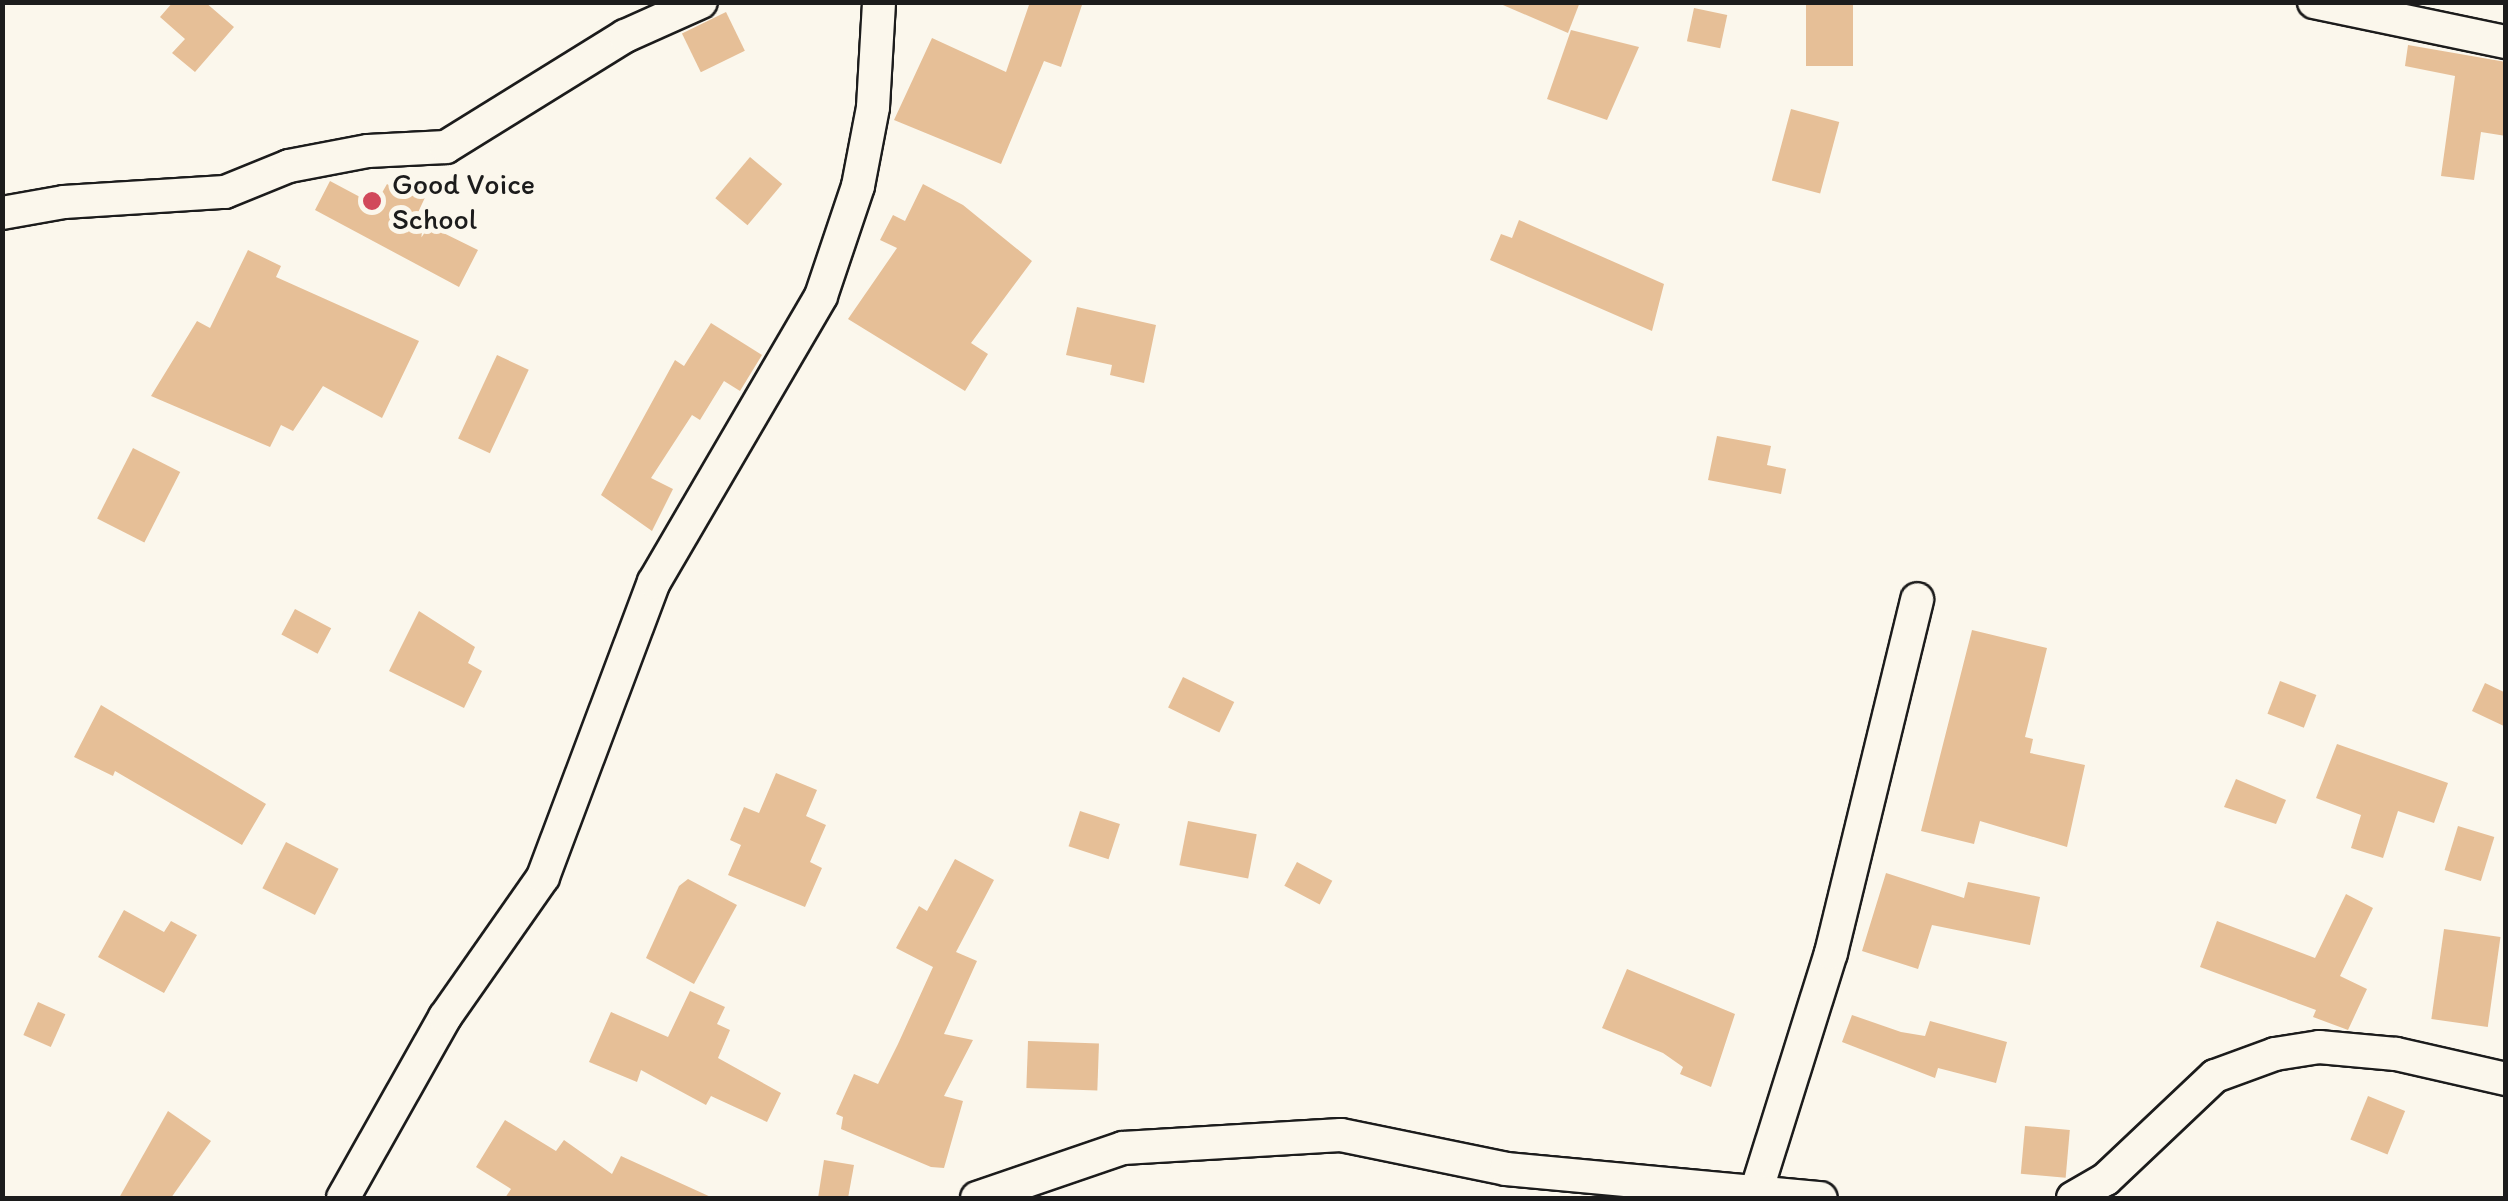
<!DOCTYPE html>
<style>
body{margin:0}
#map{position:relative;width:2508px;height:1201px;overflow:hidden;background:#fbf7ec;font-family:Itim,sans-serif}
div>[style]{position:absolute}
.building>*{inset:0;background:#e6bf97;transform-origin:0 0}
.roads{filter:drop-shadow(2px 0 #1c1c1c) drop-shadow(-2px 0 #1c1c1c) drop-shadow(0 2px #1c1c1c) drop-shadow(0 -2px #1c1c1c)}
.minor>*{height:32px;margin:-16px;padding:0 16px;transform-origin:16px;border-radius:16px;background:#fbf7ec}
.dots>*{width:28px;height:28px;translate:-50% -50%;box-sizing:border-box;border:5px solid #fbf7ec;border-radius:50%}
span{translate:-50% -50%;white-space:nowrap;text-align:center;line-height:1.15;-webkit-text-stroke:10px #fbf7ec;paint-order:stroke}
.poi-label{font-size:30px;color:#1c1c1c}
.left{translate:0 -50%;text-align:left}
.frame{position:absolute;inset:0;border:5px solid #1c1c1c;pointer-events:none}
</style>
<div id="map">
<div class="building">
<i style="clip-path:polygon(173px 2px,205px 2px,234px 27px,195px 72px,172px 53px,185px 39px,160px 17px)"></i>
<i style="clip-path:polygon(1030px 2px,1083px 2px,1061px 67px,1044px 61px,1001px 164px,894px 120px,932px 38px,1006px 72px)"></i>
<i style="clip-path:polygon(1496px 2px,1580px 2px,1568px 33px)"></i>
<i style="left:1806px;top:2px;width:47px;height:64px"></i>
<i style="left:1694px;top:8px;width:34px;height:34px;rotate:12deg"></i>
<i style="left:726px;top:12px;width:43px;height:49px;rotate:64deg"></i>
<i style="clip-path:polygon(1571px 30px,1639px 47px,1607px 120px,1547px 99px)"></i>
<i style="clip-path:polygon(2408px 45px,2506px 62px,2506px 136px,2481px 132px,2474px 180px,2441px 176px,2455px 76px,2405px 66px)"></i>
<i style="left:1791px;top:109px;width:50px;height:74px;rotate:15deg"></i>
<i style="left:750px;top:157px;width:42px;height:54px;rotate:40deg"></i>
<i style="clip-path:polygon(402px 177px,428px 191px,415px 219px,478px 250px,459px 287px,315px 210px,330px 181px,375px 205px,387px 184px,395px 189px)"></i>
<i style="clip-path:polygon(923px 184px,963px 205px,1032px 261px,971px 343px,988px 354px,965px 391px,848px 319px,897px 248px,880px 240px,893px 215px,905px 221px)"></i>
<i style="clip-path:polygon(1519px 220px,1664px 284px,1652px 331px,1490px 260px,1501px 234px,1512px 238px)"></i>
<i style="clip-path:polygon(248px 250px,281px 266px,276px 277px,419px 341px,382px 418px,323px 386px,293px 431px,281px 425px,270px 447px,151px 396px,197px 321px,210px 328px)"></i>
<i style="clip-path:polygon(1077px 307px,1156px 325px,1144px 383px,1110px 375px,1112px 365px,1066px 355px)"></i>
<i style="clip-path:polygon(711px 323px,762px 355px,740px 391px,724px 381px,700px 420px,692px 415px,651px 478px,673px 489px,652px 531px,601px 495px,675px 360px,684px 366px)"></i>
<i style="left:497px;top:355px;width:35px;height:92px;rotate:25deg"></i>
<i style="clip-path:polygon(1717px 436px,1771px 446px,1767px 465px,1786px 469px,1781px 494px,1708px 480px)"></i>
<i style="left:133px;top:448px;width:53px;height:79px;rotate:27deg"></i>
<i style="left:295px;top:609px;width:41px;height:29px;rotate:28deg"></i>
<i style="clip-path:polygon(419px 611px,475px 647px,468px 663px,482px 671px,464px 708px,389px 671px)"></i>
<i style="clip-path:polygon(1972px 630px,2047px 648px,2025px 737px,2033px 739px,2030px 753px,2085px 765px,2067px 847px,1980px 821px,1974px 844px,1921px 831px)"></i>
<i style="left:1183px;top:677px;width:57px;height:34px;rotate:26deg"></i>
<i style="left:2280px;top:681px;width:39px;height:35px;rotate:21deg"></i>
<i style="clip-path:polygon(2485px 683px,2506px 693px,2506px 727px,2472px 711px)"></i>
<i style="clip-path:polygon(101px 705px,266px 804px,242px 845px,115px 771px,113px 776px,74px 757px)"></i>
<i style="clip-path:polygon(2337px 744px,2448px 783px,2434px 823px,2398px 811px,2383px 858px,2351px 848px,2361px 815px,2316px 798px)"></i>
<i style="clip-path:polygon(776px 773px,817px 790px,806px 816px,826px 825px,810px 862px,822px 868px,805px 907px,728px 875px,741px 845px,730px 840px,744px 807px,759px 813px)"></i>
<i style="clip-path:polygon(2236px 779px,2286px 800px,2276px 824px,2224px 807px)"></i>
<i style="left:1080px;top:811px;width:42px;height:37px;rotate:18deg"></i>
<i style="left:1188px;top:821px;width:70px;height:45px;rotate:11deg"></i>
<i style="left:2458px;top:826px;width:38px;height:46px;rotate:17deg"></i>
<i style="left:286px;top:842px;width:59px;height:52px;rotate:27deg"></i>
<i style="clip-path:polygon(955px 859px,994px 880px,956px 952px,977px 961px,944px 1034px,973px 1040px,944px 1096px,963px 1101px,944px 1168px,931px 1167px,841px 1129px,843px 1117px,836px 1114px,854px 1074px,878px 1084px,898px 1044px,933px 967px,896px 948px,919px 906px,927px 911px)"></i>
<i style="left:1297px;top:862px;width:40px;height:27px;rotate:28deg"></i>
<i style="clip-path:polygon(1886px 873px,1964px 898px,1968px 882px,2040px 897px,2030px 945px,1932px 925px,1918px 969px,1862px 951px)"></i>
<i style="clip-path:polygon(688px 879px,737px 905px,694px 984px,646px 958px,679px 886px)"></i>
<i style="clip-path:polygon(2346px 894px,2373px 908px,2340px 976px,2367px 989px,2348px 1030px,2313px 1017px,2316px 1010px,2200px 967px,2217px 921px,2315px 958px)"></i>
<i style="clip-path:polygon(124px 910px,164px 932px,171px 921px,197px 935px,164px 993px,98px 957px)"></i>
<i style="left:2444px;top:929px;width:57px;height:91px;rotate:8deg"></i>
<i style="clip-path:polygon(1627px 969px,1735px 1014px,1711px 1087px,1680px 1074px,1683px 1067px,1663px 1053px,1602px 1028px)"></i>
<i style="clip-path:polygon(690px 991px,725px 1007px,717px 1024px,730px 1030px,718px 1058px,781px 1093px,767px 1122px,711px 1096px,706px 1105px,641px 1070px,637px 1082px,589px 1062px,611px 1012px,668px 1037px)"></i>
<i style="left:38px;top:1002px;width:30px;height:36px;rotate:24deg"></i>
<i style="clip-path:polygon(1852px 1015px,1901px 1032px,1925px 1036px,1930px 1021px,2007px 1042px,1996px 1083px,1938px 1068px,1935px 1078px,1842px 1042px)"></i>
<i style="left:1028px;top:1041px;width:71px;height:47px;rotate:2deg"></i>
<i style="left:2368px;top:1096px;width:40px;height:47px;rotate:22deg"></i>
<i style="clip-path:polygon(168px 1111px,211px 1141px,171px 1198px,119px 1198px)"></i>
<i style="clip-path:polygon(505px 1120px,556px 1151px,564px 1140px,612px 1174px,621px 1156px,713px 1198px,505px 1198px,511px 1189px,476px 1167px)"></i>
<i style="left:2025px;top:1126px;width:45px;height:48px;rotate:5deg"></i>
<i style="clip-path:polygon(824px 1160px,854px 1165px,848px 1198px,818px 1198px)"></i>
</div>
<div class="roads">
<div class="minor">
<i style="left:2314px;top:2px;width:196px;rotate:11.8deg"></i>
<i style="left:2px;top:213px;width:63px;rotate:-10.1deg"></i>
<i style="left:64px;top:202px;width:161px;rotate:-3.6deg"></i>
<i style="left:225px;top:192px;width:69px;rotate:-22.1deg"></i>
<i style="left:289px;top:166px;width:80px;rotate:-10.8deg"></i>
<i style="left:368px;top:151px;width:78px;rotate:-2.9deg"></i>
<i style="left:446px;top:147px;width:211px;rotate:-31.8deg"></i>
<i style="left:625px;top:36px;width:83px;rotate:-24.1deg"></i>
<i style="left:1757px;top:1189px;width:247px;rotate:-72.6deg"></i>
<i style="left:1831px;top:953px;width:364px;rotate:-76.3deg"></i>
<i style="left:343px;top:1198px;width:208px;rotate:-60.6deg"></i>
<i style="left:445px;top:1017px;width:171px;rotate:-55deg"></i>
<i style="left:543px;top:877px;width:315px;rotate:-69.4deg"></i>
<i style="left:654px;top:582px;width:331px;rotate:-59.7deg"></i>
<i style="left:821px;top:296px;width:116px;rotate:-71.4deg"></i>
<i style="left:858px;top:186px;width:80px;rotate:-79.2deg"></i>
<i style="left:873px;top:107px;width:105px;rotate:-86.7deg"></i>
<i style="left:977px;top:1198px;width:154px;rotate:-18.9deg"></i>
<i style="left:1123px;top:1148px;width:218px;rotate:-3.4deg"></i>
<i style="left:1341px;top:1135px;width:168px;rotate:11.6deg"></i>
<i style="left:1506px;top:1169px;width:316px;rotate:5.3deg"></i>
<i style="left:2073px;top:1198px;width:38px;rotate:-30deg"></i>
<i style="left:2106px;top:1179px;width:150px;rotate:-43.4deg"></i>
<i style="left:2215px;top:1076px;width:64px;rotate:-20.1deg"></i>
<i style="left:2275px;top:1054px;width:45px;rotate:-9deg"></i>
<i style="left:2319px;top:1047px;width:77px;rotate:5.2deg"></i>
<i style="left:2396px;top:1054px;width:113px;rotate:12.8deg"></i>
</div>
</div>
<div class="dots">
<i style="left:372px;top:201px;background:#d1495b"></i>
</div>
<div class="poi-label">
<span class="left" style="left:392px;top:201px">Good Voice<br>School</span>
</div>
<div class="frame"></div>
</div>
